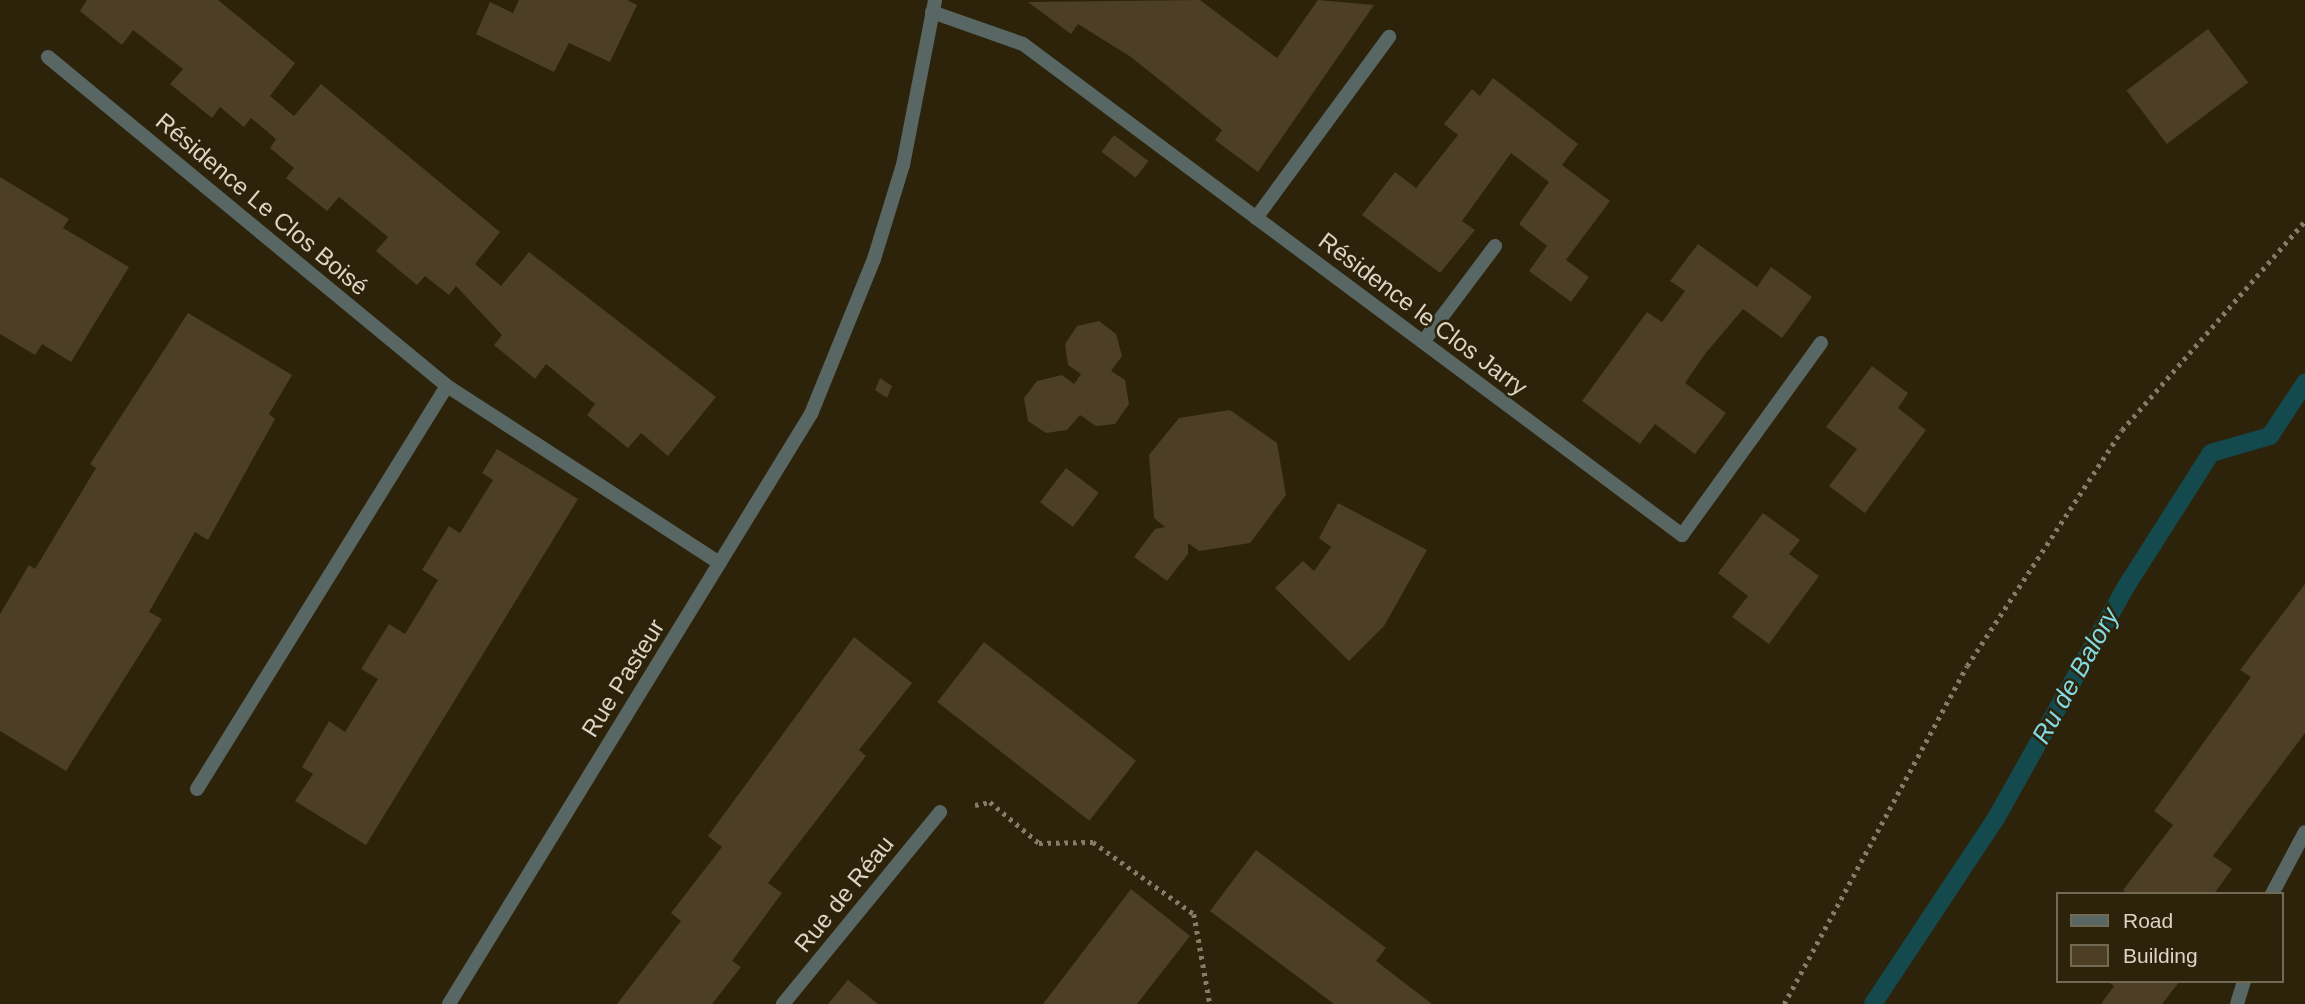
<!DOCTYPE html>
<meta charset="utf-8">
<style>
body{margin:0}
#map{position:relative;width:2305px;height:1004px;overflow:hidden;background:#2d230a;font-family:Arial,sans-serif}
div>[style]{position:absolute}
.stream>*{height:18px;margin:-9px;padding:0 9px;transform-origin:9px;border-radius:9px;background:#14494e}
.building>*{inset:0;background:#4d3e26;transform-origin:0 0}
.path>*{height:4.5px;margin-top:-2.25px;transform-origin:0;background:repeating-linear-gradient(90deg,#857d6a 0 3.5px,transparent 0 8.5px)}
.service>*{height:14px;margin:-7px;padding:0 7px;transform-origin:7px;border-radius:7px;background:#586764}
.minor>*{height:14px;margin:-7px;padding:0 7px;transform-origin:7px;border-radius:7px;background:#586764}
.tertiary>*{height:14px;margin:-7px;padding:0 7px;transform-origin:7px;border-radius:7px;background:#586764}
span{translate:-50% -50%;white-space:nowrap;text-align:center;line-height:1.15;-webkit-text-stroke:5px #2d230a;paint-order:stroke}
.street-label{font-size:24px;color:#dbd5c6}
.water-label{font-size:26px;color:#83d9e3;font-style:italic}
.legend{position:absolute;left:2056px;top:892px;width:228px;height:91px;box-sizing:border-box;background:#2d230a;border:2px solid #736a55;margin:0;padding:9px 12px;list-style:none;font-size:21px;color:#dbd5c6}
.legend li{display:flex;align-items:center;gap:14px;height:35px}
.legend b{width:35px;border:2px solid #736a55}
</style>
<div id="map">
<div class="stream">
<i style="left:1873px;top:1004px;width:221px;rotate:-56.5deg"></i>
<i style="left:1995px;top:820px;width:270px;rotate:-60.7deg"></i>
<i style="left:2127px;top:585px;width:156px;rotate:-57.5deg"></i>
<i style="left:2211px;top:453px;width:61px;rotate:-16.1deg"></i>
<i style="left:2270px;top:436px;width:64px;rotate:-56.6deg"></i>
</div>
<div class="building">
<i style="clip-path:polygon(87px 0,218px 0,295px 63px,270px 96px,294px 116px,321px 84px,500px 232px,475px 264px,501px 286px,529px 252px,716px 397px,668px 456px,641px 433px,628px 448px,587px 415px,595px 404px,546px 364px,535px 379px,494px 345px,502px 335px,456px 286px,449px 295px,425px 276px,417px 285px,376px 251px,388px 237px,339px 197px,327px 211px,286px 178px,294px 168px,270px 148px,276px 139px,251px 118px,244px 127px,220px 107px,212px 118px,170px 84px,183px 69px,133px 30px,122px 45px,80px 11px)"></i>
<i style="clip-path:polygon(519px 0,627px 0,637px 5px,610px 62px,569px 43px,554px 72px,476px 34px,490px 2px,513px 13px)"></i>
<i style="clip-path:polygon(1200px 0,1277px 58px,1318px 0,1374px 5px,1258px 172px,1215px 140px,1222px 130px,1131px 57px,1078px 24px,1071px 34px,1028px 2px)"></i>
<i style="left:2208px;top:29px;width:67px;height:102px;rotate:53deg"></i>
<i style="clip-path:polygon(1493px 78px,1578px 144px,1562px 165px,1610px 201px,1566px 260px,1589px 277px,1571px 302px,1529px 271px,1547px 246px,1519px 224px,1549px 182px,1511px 153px,1462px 221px,1475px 230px,1440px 273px,1362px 215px,1395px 172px,1416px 188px,1458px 135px,1444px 124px,1472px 89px,1480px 96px)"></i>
<i style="left:1114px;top:135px;width:43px;height:21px;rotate:37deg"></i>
<i style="clip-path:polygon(0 177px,69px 219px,63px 228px,129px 267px,71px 362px,42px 344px,35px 355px,0 334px)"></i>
<i style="clip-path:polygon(1698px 244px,1757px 287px,1771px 267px,1812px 297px,1782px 338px,1743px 309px,1705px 354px,1685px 383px,1726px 413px,1695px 454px,1655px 424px,1640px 444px,1582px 401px,1647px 312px,1662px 322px,1685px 291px,1670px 281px)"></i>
<i style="clip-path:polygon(188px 313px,292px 375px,269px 414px,275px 419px,208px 540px,195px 532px,149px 612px,162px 619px,66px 771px,0 731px,0 614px,29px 565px,35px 569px,96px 468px,90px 464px)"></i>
<i style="clip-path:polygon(1099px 321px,1116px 334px,1122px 356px,1111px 371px,1125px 380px,1129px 404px,1115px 424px,1096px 426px,1080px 415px,1067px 430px,1046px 433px,1028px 421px,1024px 398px,1037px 381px,1062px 375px,1074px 384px,1081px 374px,1068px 365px,1065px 344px,1077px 326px)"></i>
<i style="clip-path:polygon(1872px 366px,1908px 393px,1898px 408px,1926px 430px,1865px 513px,1829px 486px,1857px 449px,1826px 427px)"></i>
<i style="clip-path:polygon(880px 378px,892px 386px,887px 398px,875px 390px)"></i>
<i style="clip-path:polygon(1230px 410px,1277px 443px,1286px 495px,1250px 543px,1199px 551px,1188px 543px,1188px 554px,1167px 581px,1134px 557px,1155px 529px,1165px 527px,1154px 518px,1149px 455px,1179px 418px)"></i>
<i style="clip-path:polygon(497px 449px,578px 499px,366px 845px,295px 801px,313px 774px,302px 767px,329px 721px,345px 732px,378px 679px,361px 669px,389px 624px,405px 634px,438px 580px,422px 570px,449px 526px,460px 533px,493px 480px,482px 473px)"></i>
<i style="left:1066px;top:468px;width:41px;height:43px;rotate:37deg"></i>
<i style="clip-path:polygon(1338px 503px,1427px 550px,1384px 626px,1349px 661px,1275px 588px,1303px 561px,1314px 571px,1331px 547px,1319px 538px)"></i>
<i style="clip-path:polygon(1763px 513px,1800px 540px,1789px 554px,1819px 576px,1769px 644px,1732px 617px,1748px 596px,1718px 573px)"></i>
<i style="clip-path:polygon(2305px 584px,2305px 733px,2213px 856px,2232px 869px,2214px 894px,2128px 894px,2123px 890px,2173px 825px,2154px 811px,2251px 677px,2240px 670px)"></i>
<i style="clip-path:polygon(854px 637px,912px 683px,859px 750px,866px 756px,768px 883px,782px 893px,732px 961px,741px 967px,712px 1004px,617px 1004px,681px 921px,671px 913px,722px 847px,708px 836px)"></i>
<i style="left:984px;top:642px;width:193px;height:76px;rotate:38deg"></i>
<i style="clip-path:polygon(1256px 850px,1386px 948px,1376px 961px,1432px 1004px,1334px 1004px,1210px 911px)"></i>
<i style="clip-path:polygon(1131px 889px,1190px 936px,1137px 1004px,1043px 1004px)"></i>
<i style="clip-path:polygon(848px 980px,878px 1004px,828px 1004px)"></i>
<i style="clip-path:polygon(2107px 981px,2180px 981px,2162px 1004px,2101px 1004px,2114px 986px)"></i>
</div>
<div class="path">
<i style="left:975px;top:805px;width:15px;rotate:-11deg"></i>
<i style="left:990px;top:802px;width:64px;rotate:39.9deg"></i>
<i style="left:1039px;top:843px;width:54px;rotate:-1.1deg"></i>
<i style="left:1093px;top:842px;width:124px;rotate:35.5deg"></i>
<i style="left:1194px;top:914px;width:91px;rotate:79.9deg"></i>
<i style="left:1784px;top:1004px;width:384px;rotate:-61.6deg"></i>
<i style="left:1967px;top:666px;width:282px;rotate:-56.7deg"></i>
<i style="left:2122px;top:430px;width:278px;rotate:-48.8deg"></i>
</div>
<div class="service">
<i style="left:932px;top:12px;width:96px;rotate:19.4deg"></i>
<i style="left:1023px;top:44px;width:822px;rotate:36.69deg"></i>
<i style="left:1682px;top:535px;width:237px;rotate:-54.1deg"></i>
<i style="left:1256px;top:218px;width:225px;rotate:-53.7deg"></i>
<i style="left:1423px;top:342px;width:120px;rotate:-53.1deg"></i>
</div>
<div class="minor">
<i style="left:48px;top:57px;width:517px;rotate:39.51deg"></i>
<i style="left:447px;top:386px;width:325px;rotate:33deg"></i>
<i style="left:197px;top:789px;width:474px;rotate:-58.2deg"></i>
<i style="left:2272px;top:894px;width:70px;rotate:-62deg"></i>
<i style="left:783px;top:1004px;width:248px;rotate:-50.7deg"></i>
<i style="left:2237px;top:1004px;width:24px;rotate:-73deg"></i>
</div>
<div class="tertiary">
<i style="left:449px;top:1004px;width:692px;rotate:-58.47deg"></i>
<i style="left:811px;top:414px;width:167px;rotate:-67.9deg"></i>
<i style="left:874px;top:259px;width:98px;rotate:-72.9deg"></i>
<i style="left:903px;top:165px;width:168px;rotate:-79deg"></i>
</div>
<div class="street-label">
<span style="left:262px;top:204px;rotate:40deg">Résidence Le Clos Boisé</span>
<span style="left:1423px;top:314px;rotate:37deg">Résidence le Clos Jarry</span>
<span style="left:623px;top:678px;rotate:-58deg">Rue Pasteur</span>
<span style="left:844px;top:894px;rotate:-51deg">Rue de Réau</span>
</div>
<div class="water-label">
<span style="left:2076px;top:676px;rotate:-61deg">Ru de Balory</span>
</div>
<ul class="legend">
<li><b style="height:9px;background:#586764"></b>Road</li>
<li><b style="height:19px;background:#4d3e26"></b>Building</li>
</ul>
</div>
